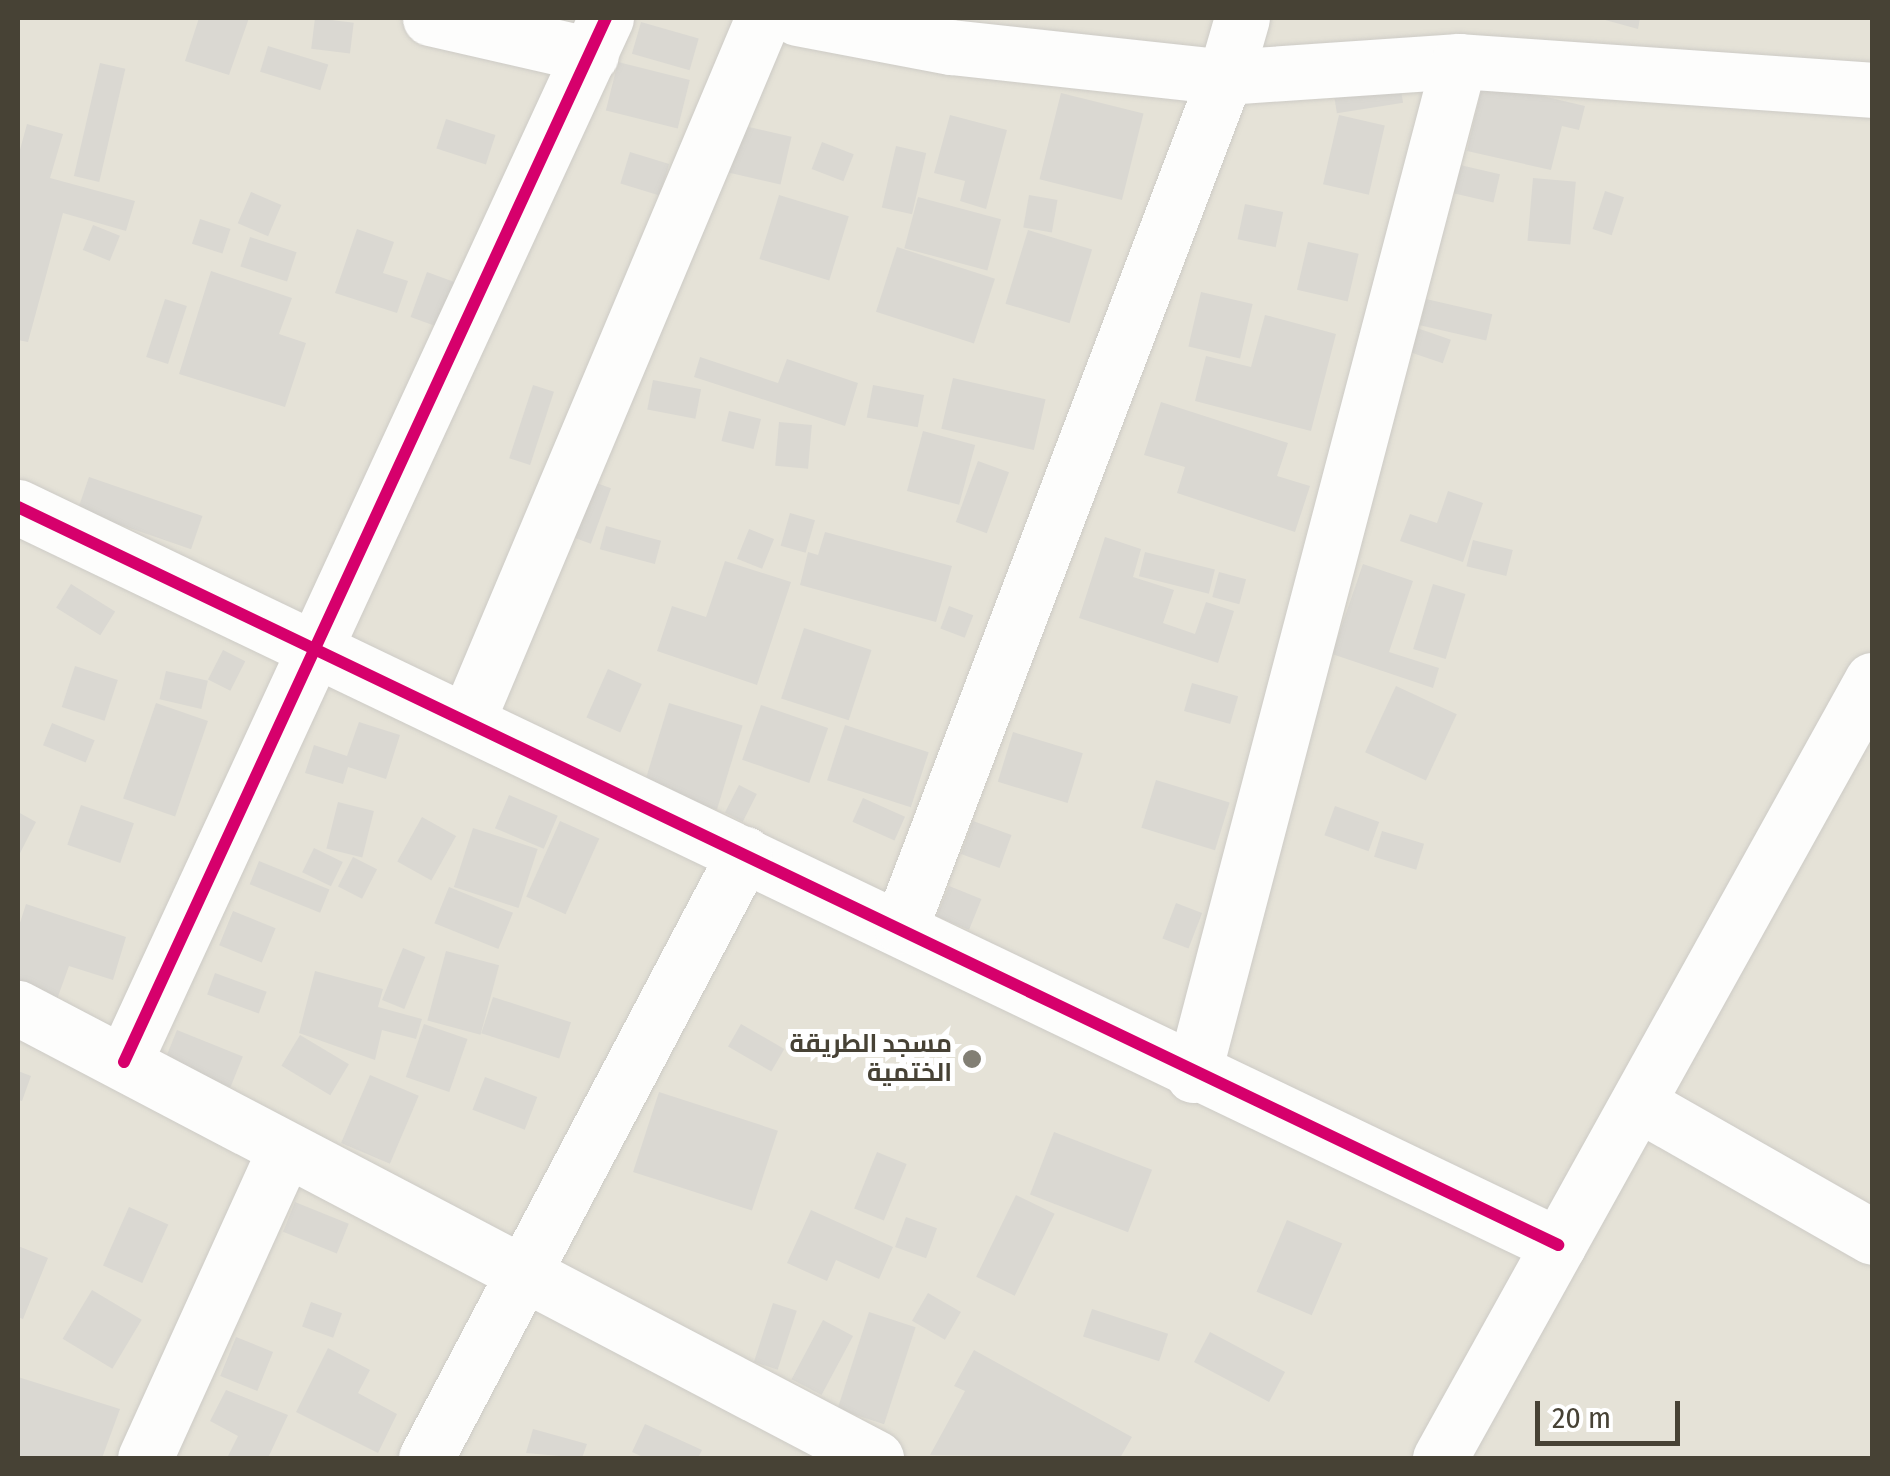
<!DOCTYPE html>
<meta charset="utf-8">
<style>
body{margin:0}
#map{position:relative;width:1890px;height:1476px;overflow:hidden;background:#f0efea;font-family:"Fira Sans Condensed",Cairo,sans-serif}
div>[style]{position:absolute}
[style*='--x']{left:calc(var(--x)*1px);top:calc(var(--y)*1px);width:calc(var(--w)*1px);rotate:calc(var(--a)*1deg)}
.residential>*{inset:0;background:#e5e2d7;transform-origin:0 0}
.building>*{inset:0;background:#dad8d2;transform-origin:0 0}
.roads{filter:drop-shadow(0 0 2px #cdcbc6) drop-shadow(0 0 2px #cdcbc6)}
.street>*{height:55px;margin:-27.5px;padding:0 27.5px;transform-origin:27.5px;border-radius:27.5px;background:#fdfdfc}
.cycleway>*{height:12px;margin:-6px;padding:0 6px;transform-origin:6px;border-radius:6px;background:#d6006c}
.dots>*{width:28px;height:28px;translate:-50% -50%;box-sizing:border-box;border:5px solid #fff;border-radius:50%}
span{translate:-50% -50%;white-space:nowrap;text-align:center;line-height:1.15;-webkit-text-stroke:10px #fff;paint-order:stroke}
.poi-label{font-size:25px;color:#474235;font-weight:700}
.right{translate:-100% -50%;text-align:right}
.frame{position:absolute;inset:0;border:20px solid #474235;pointer-events:none}
.scale{position:absolute;left:1535px;top:1401px;width:145px;height:45px;box-sizing:border-box;border:5px solid #474235;border-top:0;padding-left:12px;font-size:30px;line-height:35px;white-space:nowrap;color:#474235;-webkit-text-stroke:8px #fff;paint-order:stroke}
</style>
<div id="map">
<div class="residential">
<i style="left:18px;top:18px;width:1854px;height:1440px"></i>
</div>
<div class="building">
<i style="clip-path:polygon(199px 18px,249px 18px,229px 75px,185px 61px)"></i>
<i style="left:315px;top:18px;width:39px;height:31px;rotate:7deg"></i>
<i style="clip-path:polygon(1598px 18px,1640px 18px,1638px 29px)"></i>
<i style="left:641px;top:22px;width:60px;height:33px;rotate:16deg"></i>
<i style="left:268px;top:46px;width:63px;height:27px;rotate:17deg"></i>
<i style="left:618px;top:62px;width:74px;height:50px;rotate:14deg"></i>
<i style="left:100px;top:63px;width:26px;height:116px;rotate:13deg"></i>
<i style="left:1399px;top:77px;width:26px;height:67px;rotate:81deg"></i>
<i style="clip-path:polygon(1483px 82px,1585px 106px,1579px 130px,1562px 126px,1551px 170px,1467px 151px)"></i>
<i style="left:1061px;top:93px;width:85px;height:89px;rotate:14deg"></i>
<i style="clip-path:polygon(950px 115px,1007px 130px,986px 209px,960px 201px,965px 181px,934px 173px)"></i>
<i style="left:1339px;top:115px;width:47px;height:71px;rotate:13deg"></i>
<i style="left:446px;top:119px;width:52px;height:31px;rotate:18deg"></i>
<i style="clip-path:polygon(27px 124px,63px 134px,50px 178px,135px 201px,126px 231px,63px 213px,28px 342px,18px 340px,18px 157px)"></i>
<i style="left:736px;top:124px;width:57px;height:49px;rotate:13deg"></i>
<i style="left:822px;top:142px;width:34px;height:29px;rotate:21deg"></i>
<i style="left:896px;top:146px;width:31px;height:63px;rotate:13deg"></i>
<i style="left:630px;top:152px;width:41px;height:33px;rotate:17deg"></i>
<i style="left:1460px;top:165px;width:41px;height:29px;rotate:13deg"></i>
<i style="left:1533px;top:178px;width:43px;height:63px;rotate:5deg"></i>
<i style="left:1605px;top:191px;width:20px;height:40px;rotate:18deg"></i>
<i style="left:251px;top:192px;width:33px;height:34px;rotate:23deg"></i>
<i style="left:779px;top:195px;width:73px;height:67px;rotate:17deg"></i>
<i style="left:1029px;top:195px;width:29px;height:33px;rotate:10deg"></i>
<i style="left:918px;top:197px;width:86px;height:53px;rotate:15deg"></i>
<i style="left:1245px;top:204px;width:39px;height:36px;rotate:12deg"></i>
<i style="left:200px;top:219px;width:32px;height:26px;rotate:18deg"></i>
<i style="left:93px;top:225px;width:29px;height:27px;rotate:22deg"></i>
<i style="clip-path:polygon(357px 229px,394px 242px,383px 273px,408px 281px,397px 313px,335px 293px)"></i>
<i style="left:1028px;top:230px;width:67px;height:77px;rotate:17deg"></i>
<i style="left:250px;top:237px;width:49px;height:31px;rotate:18deg"></i>
<i style="left:1308px;top:242px;width:52px;height:49px;rotate:13deg"></i>
<i style="left:897px;top:247px;width:103px;height:68px;rotate:18deg"></i>
<i style="clip-path:polygon(211px 271px,292px 298px,279px 334px,306px 343px,285px 407px,179px 374px)"></i>
<i style="left:427px;top:272px;width:35px;height:48px;rotate:20deg"></i>
<i style="left:1201px;top:292px;width:53px;height:56px;rotate:13deg"></i>
<i style="left:165px;top:299px;width:23px;height:61px;rotate:18deg"></i>
<i style="left:1426px;top:299px;width:68px;height:27px;rotate:13deg"></i>
<i style="clip-path:polygon(1265px 315px,1336px 334px,1311px 431px,1195px 401px,1206px 356px,1251px 367px)"></i>
<i style="left:1414px;top:327px;width:39px;height:25px;rotate:19deg"></i>
<i style="clip-path:polygon(700px 357px,778px 383px,787px 359px,858px 383px,845px 426px,694px 377px)"></i>
<i style="left:953px;top:378px;width:95px;height:52px;rotate:13deg"></i>
<i style="left:653px;top:380px;width:49px;height:30px;rotate:11deg"></i>
<i style="left:533px;top:385px;width:22px;height:77px;rotate:18deg"></i>
<i style="left:873px;top:385px;width:52px;height:33px;rotate:11deg"></i>
<i style="clip-path:polygon(1161px 402px,1288px 443px,1277px 476px,1310px 486px,1295px 532px,1177px 493px,1185px 467px,1144px 455px)"></i>
<i style="left:729px;top:411px;width:33px;height:31px;rotate:14deg"></i>
<i style="left:779px;top:422px;width:33px;height:44px;rotate:5deg"></i>
<i style="left:923px;top:431px;width:54px;height:62px;rotate:15deg"></i>
<i style="left:978px;top:461px;width:33px;height:65px;rotate:20deg"></i>
<i style="left:89px;top:477px;width:120px;height:35px;rotate:19deg"></i>
<i style="left:580px;top:477px;width:33px;height:59px;rotate:20deg"></i>
<i style="clip-path:polygon(1448px 491px,1483px 503px,1463px 562px,1400px 541px,1410px 514px,1437px 523px)"></i>
<i style="left:790px;top:513px;width:26px;height:34px;rotate:16deg"></i>
<i style="left:606px;top:526px;width:57px;height:24px;rotate:15deg"></i>
<i style="left:749px;top:529px;width:27px;height:32px;rotate:22deg"></i>
<i style="clip-path:polygon(825px 532px,952px 566px,936px 622px,800px 585px,808px 552px,818px 555px)"></i>
<i style="clip-path:polygon(1105px 537px,1141px 549px,1133px 577px,1174px 590px,1163px 623px,1195px 634px,1206px 602px,1234px 611px,1218px 663px,1079px 618px)"></i>
<i style="left:1473px;top:540px;width:41px;height:27px;rotate:14deg"></i>
<i style="left:1145px;top:552px;width:72px;height:25px;rotate:14deg"></i>
<i style="clip-path:polygon(725px 561px,791px 582px,757px 685px,657px 651px,672px 606px,706px 617px)"></i>
<i style="clip-path:polygon(1363px 564px,1413px 581px,1389px 652px,1439px 668px,1433px 688px,1332px 654px)"></i>
<i style="left:1219px;top:572px;width:28px;height:26px;rotate:15deg"></i>
<i style="left:71px;top:584px;width:52px;height:28px;rotate:32deg"></i>
<i style="left:1433px;top:584px;width:34px;height:68px;rotate:17deg"></i>
<i style="left:949px;top:606px;width:26px;height:24px;rotate:21deg"></i>
<i style="left:804px;top:628px;width:71px;height:74px;rotate:18deg"></i>
<i style="left:223px;top:650px;width:25px;height:33px;rotate:27deg"></i>
<i style="left:75px;top:666px;width:45px;height:43px;rotate:18deg"></i>
<i style="left:608px;top:669px;width:37px;height:53px;rotate:24deg"></i>
<i style="left:166px;top:671px;width:43px;height:29px;rotate:13deg"></i>
<i style="left:1192px;top:683px;width:48px;height:29px;rotate:16deg"></i>
<i style="left:1396px;top:686px;width:67px;height:73px;rotate:25deg"></i>
<i style="left:156px;top:703px;width:55px;height:101px;rotate:19deg"></i>
<i style="left:669px;top:703px;width:77px;height:88px;rotate:17deg"></i>
<i style="left:761px;top:705px;width:71px;height:58px;rotate:19deg"></i>
<i style="clip-path:polygon(359px 722px,400px 735px,386px 779px,348px 767px,343px 784px,305px 773px,314px 745px,347px 756px)"></i>
<i style="left:52px;top:723px;width:46px;height:24px;rotate:22deg"></i>
<i style="left:845px;top:725px;width:88px;height:58px;rotate:18deg"></i>
<i style="left:1013px;top:732px;width:73px;height:52px;rotate:17deg"></i>
<i style="left:1156px;top:780px;width:77px;height:50px;rotate:17deg"></i>
<i style="left:739px;top:785px;width:20px;height:31px;rotate:27deg"></i>
<i style="left:509px;top:795px;width:53px;height:36px;rotate:23deg"></i>
<i style="left:863px;top:798px;width:46px;height:26px;rotate:24deg"></i>
<i style="left:338px;top:802px;width:37px;height:48px;rotate:14deg"></i>
<i style="left:81px;top:805px;width:56px;height:42px;rotate:19deg"></i>
<i style="left:1335px;top:806px;width:47px;height:31px;rotate:20deg"></i>
<i style="clip-path:polygon(18px 812px,36px 822px,18px 857px)"></i>
<i style="left:422px;top:817px;width:39px;height:51px;rotate:29deg"></i>
<i style="left:560px;top:821px;width:43px;height:83px;rotate:24deg"></i>
<i style="left:973px;top:821px;width:41px;height:35px;rotate:20deg"></i>
<i style="left:473px;top:828px;width:68px;height:62px;rotate:18deg"></i>
<i style="left:1382px;top:831px;width:44px;height:27px;rotate:17deg"></i>
<i style="left:314px;top:848px;width:32px;height:27px;rotate:26deg"></i>
<i style="left:353px;top:857px;width:27px;height:33px;rotate:27deg"></i>
<i style="left:259px;top:861px;width:76px;height:25px;rotate:22deg"></i>
<i style="left:949px;top:886px;width:35px;height:33px;rotate:22deg"></i>
<i style="left:449px;top:887px;width:69px;height:39px;rotate:22deg"></i>
<i style="left:1176px;top:903px;width:28px;height:38px;rotate:21deg"></i>
<i style="clip-path:polygon(26px 904px,126px 937px,113px 980px,69px 966px,56px 1002px,18px 989px,18px 929px)"></i>
<i style="left:233px;top:911px;width:46px;height:37px;rotate:22deg"></i>
<i style="left:403px;top:948px;width:24px;height:56px;rotate:22deg"></i>
<i style="left:446px;top:951px;width:55px;height:72px;rotate:15deg"></i>
<i style="clip-path:polygon(315px 971px,383px 989px,378px 1007px,422px 1019px,416px 1039px,382px 1030px,375px 1060px,299px 1033px)"></i>
<i style="left:215px;top:973px;width:55px;height:23px;rotate:20deg"></i>
<i style="left:493px;top:997px;width:82px;height:38px;rotate:18deg"></i>
<i style="left:424px;top:1024px;width:46px;height:56px;rotate:19deg"></i>
<i style="left:741px;top:1024px;width:50px;height:26px;rotate:30deg"></i>
<i style="left:177px;top:1030px;width:71px;height:33px;rotate:22deg"></i>
<i style="left:300px;top:1035px;width:57px;height:36px;rotate:31deg"></i>
<i style="clip-path:polygon(18px 1071px,31px 1076px,22px 1101px,18px 1100px)"></i>
<i style="left:370px;top:1075px;width:53px;height:74px;rotate:23deg"></i>
<i style="left:485px;top:1077px;width:56px;height:35px;rotate:21deg"></i>
<i style="left:659px;top:1092px;width:125px;height:84px;rotate:18deg"></i>
<i style="left:1054px;top:1132px;width:105px;height:67px;rotate:21deg"></i>
<i style="left:877px;top:1152px;width:32px;height:61px;rotate:22deg"></i>
<i style="left:1016px;top:1195px;width:43px;height:91px;rotate:26deg"></i>
<i style="left:295px;top:1202px;width:58px;height:32px;rotate:22deg"></i>
<i style="left:129px;top:1207px;width:43px;height:64px;rotate:24deg"></i>
<i style="clip-path:polygon(811px 1210px,893px 1247px,879px 1279px,836px 1260px,827px 1281px,787px 1263px)"></i>
<i style="left:906px;top:1217px;width:33px;height:32px;rotate:20deg"></i>
<i style="left:1287px;top:1220px;width:60px;height:78px;rotate:23deg"></i>
<i style="clip-path:polygon(18px 1246px,48px 1258px,23px 1319px,18px 1317px)"></i>
<i style="left:92px;top:1290px;width:58px;height:57px;rotate:31deg"></i>
<i style="left:928px;top:1293px;width:38px;height:32px;rotate:30deg"></i>
<i style="left:311px;top:1302px;width:33px;height:26px;rotate:20deg"></i>
<i style="left:773px;top:1303px;width:25px;height:62px;rotate:18deg"></i>
<i style="left:1092px;top:1309px;width:80px;height:29px;rotate:18deg"></i>
<i style="left:869px;top:1312px;width:49px;height:102px;rotate:18deg"></i>
<i style="left:823px;top:1320px;width:34px;height:67px;rotate:28deg"></i>
<i style="left:1210px;top:1332px;width:85px;height:34px;rotate:28deg"></i>
<i style="left:236px;top:1337px;width:40px;height:42px;rotate:22deg"></i>
<i style="clip-path:polygon(328px 1348px,370px 1370px,358px 1393px,397px 1414px,378px 1453px,296px 1412px)"></i>
<i style="clip-path:polygon(974px 1350px,1132px 1437px,1120px 1458px,930px 1455px,965px 1391px,954px 1386px)"></i>
<i style="clip-path:polygon(18px 1377px,120px 1409px,102px 1458px,18px 1458px)"></i>
<i style="clip-path:polygon(226px 1390px,288px 1415px,268px 1458px,227px 1458px,238px 1436px,210px 1421px)"></i>
<i style="clip-path:polygon(645px 1424px,702px 1450px,698px 1458px,645px 1458px,632px 1452px)"></i>
<i style="clip-path:polygon(533px 1429px,587px 1444px,582px 1458px,526px 1453px)"></i>
</div>
<div class="roads">
<div class="street">
<i style="--x:430;--y:18;--w:165;--a:12.9"></i>
<i style="--x:797;--y:18;--w:157;--a:10.7"></i>
<i style="--x:951;--y:47;--w:276;--a:6.2"></i>
<i style="--x:1225;--y:77;--w:235;--a:-3.9"></i>
<i style="--x:1459;--y:61;--w:414;--a:4"></i>
<i style="--x:18;--y:507;--w:1708;--a:25.6"></i>
<i style="--x:467;--y:721;--w:763;--a:-67.17"></i>
<i style="--x:901;--y:926;--w:909;--a:-69.11"></i>
<i style="--x:1225;--y:77;--w:61;--a:-73.9"></i>
<i style="--x:18;--y:1008;--w:969;--a:27.68"></i>
<i style="--x:124;--y:1062;--w:1150;--a:-65.22"></i>
<i style="--x:1193;--y:1075;--w:1048;--a:-75.3"></i>
<i style="--x:1641;--y:1105;--w:266;--a:29.7"></i>
<i style="--x:145;--y:1458;--w:339;--a:-65.6"></i>
<i style="--x:426;--y:1458;--w:683;--a:-62.23"></i>
<i style="--x:1440;--y:1458;--w:890;--a:-60.96"></i>
</div>
</div>
<div class="cycleway">
<i style="--x:18;--y:507;--w:1708;--a:25.6"></i>
<i style="--x:124;--y:1062;--w:1150;--a:-65.22"></i>
</div>
<div class="dots">
<i style="left:972px;top:1059px;background:#827f74"></i>
</div>
<div class="poi-label">
<span class="right" style="left:952px;top:1059px">مسجد الطريقة<br>الختمية</span>
</div>
<div class="frame"></div>
<div class="scale">20 m</div>
</div>
